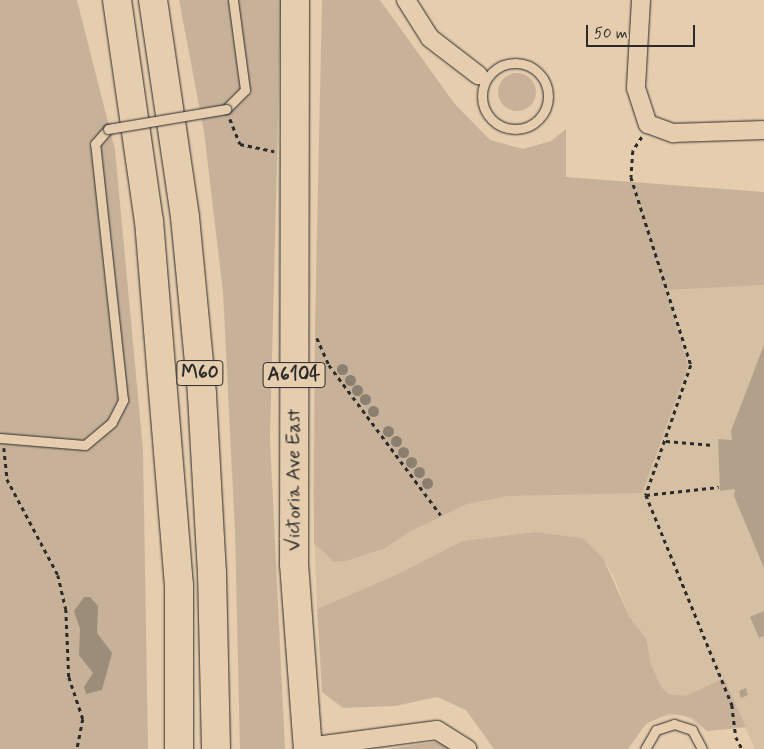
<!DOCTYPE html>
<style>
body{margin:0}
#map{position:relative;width:764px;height:749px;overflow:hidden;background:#e5cdae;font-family:Mynerve,sans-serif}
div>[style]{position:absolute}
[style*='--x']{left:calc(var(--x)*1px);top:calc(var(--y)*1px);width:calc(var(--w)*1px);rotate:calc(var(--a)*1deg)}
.built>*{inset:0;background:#d5c0a3}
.green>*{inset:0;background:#c7b299}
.round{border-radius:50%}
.water>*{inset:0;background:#9b8d7a}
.building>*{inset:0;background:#b1a08a}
.path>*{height:2.5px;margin-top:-1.25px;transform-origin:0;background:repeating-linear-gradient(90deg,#2b2b2b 0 4px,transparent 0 8px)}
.roads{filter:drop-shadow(0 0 1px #2b2b2b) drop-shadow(0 0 1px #2b2b2b)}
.lane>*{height:9px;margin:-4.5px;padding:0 4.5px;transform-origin:4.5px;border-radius:4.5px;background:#e5cdae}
.lane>.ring{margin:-4.5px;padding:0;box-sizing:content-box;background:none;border:9px solid #e5cdae;border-radius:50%}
.street>*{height:18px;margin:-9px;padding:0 9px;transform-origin:9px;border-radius:9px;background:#e5cdae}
.primary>*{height:28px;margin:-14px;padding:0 14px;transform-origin:14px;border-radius:14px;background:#e5cdae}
.highway>*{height:28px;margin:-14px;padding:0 14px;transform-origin:14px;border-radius:14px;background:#e5cdae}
.bridges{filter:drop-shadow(0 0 1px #2b2b2b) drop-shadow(0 0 1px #2b2b2b)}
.lane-bridge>*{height:9px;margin:-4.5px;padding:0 4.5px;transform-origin:4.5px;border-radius:4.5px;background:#e5cdae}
.trees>*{width:11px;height:11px;margin:-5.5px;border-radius:50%;background:#8b7f6f}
span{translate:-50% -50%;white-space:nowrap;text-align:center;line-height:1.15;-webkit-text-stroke:4.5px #e5cdae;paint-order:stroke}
.shield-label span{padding:1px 4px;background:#e5cdae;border:1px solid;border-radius:4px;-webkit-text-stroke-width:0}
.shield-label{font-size:19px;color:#2b2b2b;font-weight:700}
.street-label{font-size:20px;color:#2b2b2b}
.scale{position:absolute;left:586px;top:25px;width:109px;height:22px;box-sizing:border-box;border:2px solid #2b2b2b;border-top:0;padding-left:6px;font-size:15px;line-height:18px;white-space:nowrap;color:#2b2b2b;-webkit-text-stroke:4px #e5cdae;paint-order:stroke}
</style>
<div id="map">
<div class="built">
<i style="clip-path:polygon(764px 285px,764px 749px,755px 749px,745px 727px,707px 731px,683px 714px,654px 718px,630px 618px,614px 577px,603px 558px,583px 538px,535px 532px,462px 541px,396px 575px,317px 609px,313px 494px,315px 327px,376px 383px,656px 290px)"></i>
</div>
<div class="green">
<i style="clip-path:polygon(0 0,77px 0,115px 150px,143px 450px,148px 749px,0 749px)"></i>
<i style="clip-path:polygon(179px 0,281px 0,270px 439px,285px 749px,240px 749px,235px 532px,223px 292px,204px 132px)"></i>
<i style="clip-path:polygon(322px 0,380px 0,454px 103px,490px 140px,523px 149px,551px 141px,566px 129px,566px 177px,764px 192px,764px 285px,666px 290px,688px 366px,642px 493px,508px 496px,467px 504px,411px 531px,383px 549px,346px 561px,334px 562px,314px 543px,315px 327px)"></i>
<i class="round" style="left:498px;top:73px;width:38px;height:38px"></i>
<i style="clip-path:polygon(535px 532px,583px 538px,603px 558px,630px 618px,646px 638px,651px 665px,662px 688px,669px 694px,686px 696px,724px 678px,746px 727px,707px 731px,693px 718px,670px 713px,646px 724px,628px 749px,494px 749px,466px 710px,437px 697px,395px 706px,343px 708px,322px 692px,317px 609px,396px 575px,462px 541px)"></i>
<i style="clip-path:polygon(440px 741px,456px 749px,389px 749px)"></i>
</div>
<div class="water">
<i style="clip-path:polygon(84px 597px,90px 597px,98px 606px,97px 633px,112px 653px,102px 690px,86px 694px,84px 687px,93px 673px,79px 655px,80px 629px,74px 611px)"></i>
</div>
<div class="building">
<i style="clip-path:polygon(764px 345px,764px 568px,734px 496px,735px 489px,720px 491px,718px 439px,732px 440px,731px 431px)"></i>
<i style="clip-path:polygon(764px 611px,764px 636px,759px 638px,750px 617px)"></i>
<i style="clip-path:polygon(746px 688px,748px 695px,741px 698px,739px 691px)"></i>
</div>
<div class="path">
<i style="--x:230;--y:119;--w:27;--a:68"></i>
<i style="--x:240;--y:144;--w:35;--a:12"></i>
<i style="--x:642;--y:137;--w:17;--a:123"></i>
<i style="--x:633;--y:151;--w:26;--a:94"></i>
<i style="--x:631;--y:177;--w:197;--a:72.3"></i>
<i style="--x:691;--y:365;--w:138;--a:109.1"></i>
<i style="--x:646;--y:495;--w:227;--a:67.7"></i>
<i style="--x:732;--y:705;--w:32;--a:83"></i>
<i style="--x:736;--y:737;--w:13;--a:63"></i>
<i style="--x:317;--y:338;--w:30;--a:66"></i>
<i style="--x:329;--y:365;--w:187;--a:53.3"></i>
<i style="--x:666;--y:441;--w:47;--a:4.9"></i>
<i style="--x:4;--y:448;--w:31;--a:84"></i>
<i style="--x:7;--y:479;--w:109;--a:62"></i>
<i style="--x:58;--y:575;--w:35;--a:77"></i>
<i style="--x:66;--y:609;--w:68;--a:87.5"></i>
<i style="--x:69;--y:677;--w:44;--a:71.6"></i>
<i style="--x:83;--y:719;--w:31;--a:101"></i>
<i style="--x:646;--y:495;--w:73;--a:-6.3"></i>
</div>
<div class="roads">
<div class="lane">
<i class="ring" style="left:482px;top:63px;width:57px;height:57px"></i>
<i style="--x:226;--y:109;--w:27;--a:-45"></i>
<i style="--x:245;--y:90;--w:91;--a:-97.6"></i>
<i style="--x:0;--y:438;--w:85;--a:4.7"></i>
<i style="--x:85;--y:445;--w:35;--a:-40"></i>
<i style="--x:112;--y:422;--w:25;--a:-63"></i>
<i style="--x:123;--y:400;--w:258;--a:-96.2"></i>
<i style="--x:95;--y:144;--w:20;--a:-49"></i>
<i style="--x:645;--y:749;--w:22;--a:-60"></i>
<i style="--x:656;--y:730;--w:19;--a:-18"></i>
<i style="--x:674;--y:724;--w:19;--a:18"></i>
<i style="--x:692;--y:730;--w:21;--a:62"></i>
</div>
<div class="street">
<i style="--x:406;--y:0;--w:45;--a:57.7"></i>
<i style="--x:430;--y:38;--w:61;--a:37.6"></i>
<i style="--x:641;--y:0;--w:88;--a:93.3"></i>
<i style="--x:636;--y:88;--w:38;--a:72"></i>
<i style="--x:648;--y:124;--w:27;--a:20"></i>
<i style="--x:673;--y:133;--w:91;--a:-1.9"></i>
<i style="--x:308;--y:747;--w:130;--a:-7.5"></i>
<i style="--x:437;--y:730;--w:36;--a:32"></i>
</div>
<div class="primary">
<i style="--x:295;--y:0;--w:564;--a:90.1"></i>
<i style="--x:294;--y:564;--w:186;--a:85.7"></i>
</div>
<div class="highway">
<i style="--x:117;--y:0;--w:223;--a:81.8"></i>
<i style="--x:149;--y:221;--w:365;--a:85.3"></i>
<i style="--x:179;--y:585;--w:164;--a:90"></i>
<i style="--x:153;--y:0;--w:219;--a:81.6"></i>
<i style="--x:185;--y:217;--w:179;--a:84.5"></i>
<i style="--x:202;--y:395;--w:178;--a:86.8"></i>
<i style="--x:212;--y:573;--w:176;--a:88.7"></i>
</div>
</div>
<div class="bridges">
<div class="lane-bridge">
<i style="--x:108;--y:129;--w:120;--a:-9.6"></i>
</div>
</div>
<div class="trees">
<i style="left:342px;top:369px"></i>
<i style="left:350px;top:380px"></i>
<i style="left:357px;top:390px"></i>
<i style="left:365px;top:399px"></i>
<i style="left:373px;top:411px"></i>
<i style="left:388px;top:431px"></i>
<i style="left:396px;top:441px"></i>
<i style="left:403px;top:452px"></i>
<i style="left:411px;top:462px"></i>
<i style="left:419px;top:472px"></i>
<i style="left:427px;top:483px"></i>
</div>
<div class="shield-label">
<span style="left:200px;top:373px">M60</span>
<span style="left:294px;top:375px">A6104</span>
</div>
<div class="street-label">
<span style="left:294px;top:480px;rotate:-90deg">Victoria Ave East</span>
</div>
<div class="scale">50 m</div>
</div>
